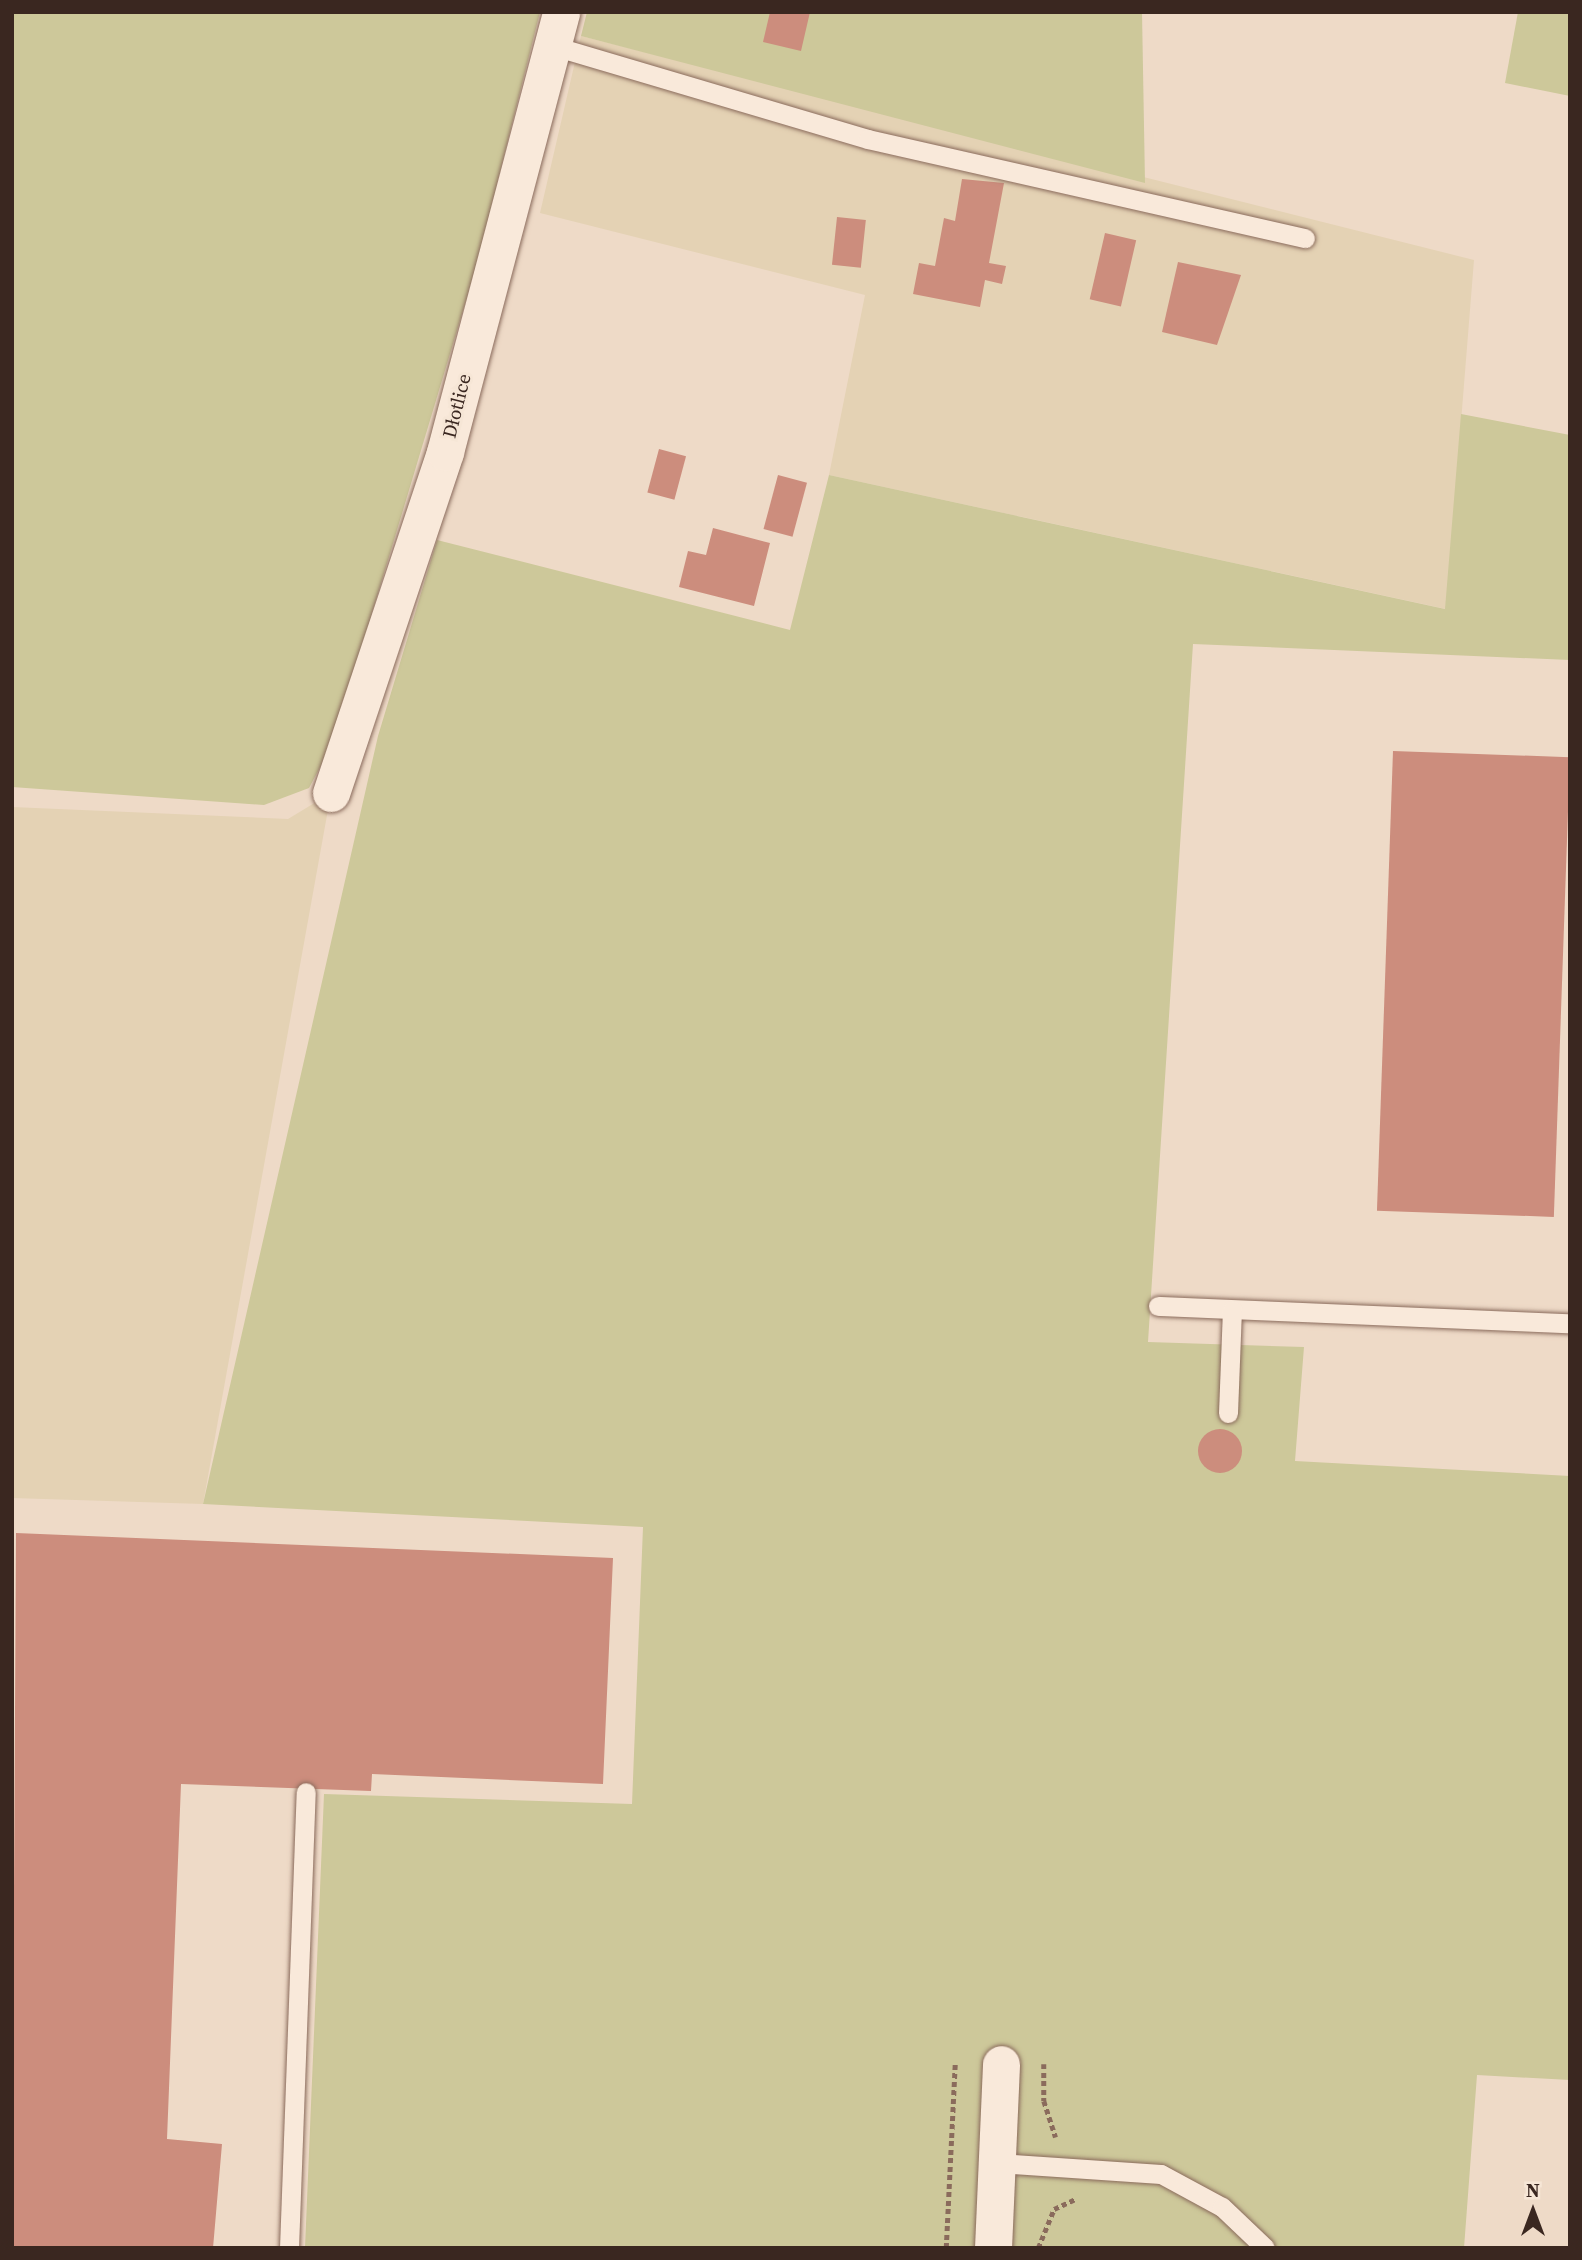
<!DOCTYPE html>
<meta charset="utf-8">
<style>
body{margin:0}
#map{position:relative;width:1582px;height:2260px;overflow:hidden;background:#eedac7;font-family:"Source Serif 4",serif}
div>[style]{position:absolute}
[style*='--x']{left:calc(var(--x)*1px);top:calc(var(--y)*1px);width:calc(var(--w)*1px);rotate:calc(var(--a)*1deg)}
.farmland>*{inset:0;background:#e4d2b4}
.green>*{inset:0;background:#cdc89a}
.building>*{inset:0;background:#cc8d7d;transform-origin:0 0}
.round{border-radius:50%}
.path>*{height:4.5px;margin-top:-2.25px;transform-origin:0;background:repeating-linear-gradient(90deg,#8a6b5c 0 5px,transparent 0 8.5px)}
.roads{filter:drop-shadow(0 0 2px #8a6b5c) drop-shadow(0 0 2px #8a6b5c)}
.lane>*{height:19px;margin:-9.5px;padding:0 9.5px;transform-origin:9.5px;border-radius:9.5px;background:#f9e9da}
.street>*{height:37px;margin:-18.5px;padding:0 18.5px;transform-origin:18.5px;border-radius:18.5px;background:#f9e9da}
span{translate:-50% -50%;white-space:nowrap;text-align:center;line-height:1.15;-webkit-text-stroke:6px #f6e6d6;paint-order:stroke}
.street-label{font-size:19px;color:#3a2720}
.frame{position:absolute;inset:0;border:14px solid #3a2720;pointer-events:none}
.north{position:absolute;left:1498px;top:2176px;width:70px;height:70px;-webkit-text-stroke:5px #f6e6d6;paint-order:stroke;rotate:0deg;font-size:19px;font-weight:700;line-height:28px;text-align:center;color:#3a2720}
.north::after{content:'';display:block;margin:auto;width:24px;height:32px;background:#3a2720;clip-path:polygon(50% 0,100% 100%,50% 72%,0 100%)}
</style>
<div id="map">
<div class="farmland">
<i style="clip-path:polygon(581px 36px,1474px 260px,1446px 609px,829px 475px,865px 295px,540px 213px)"></i>
<i style="clip-path:polygon(331px 793px,203px 1504px,12px 1498px,12px 807px,288px 819px)"></i>
</div>
<div class="green">
<i style="clip-path:polygon(12px 12px,540px 12px,477px 264px,333px 743px,309px 788px,264px 805px,12px 787px)"></i>
<i style="clip-path:polygon(587px 12px,1142px 12px,1145px 183px,581px 36px)"></i>
<i style="clip-path:polygon(1518px 12px,1570px 12px,1570px 96px,1505px 83px)"></i>
<i style="clip-path:polygon(1461px 414px,1570px 435px,1570px 660px,1193px 644px,1148px 1342px,1304px 1347px,1295px 1461px,1570px 1476px,1570px 2080px,1477px 2075px,1464px 2248px,305px 2248px,324px 1794px,632px 1804px,643px 1527px,203px 1504px,378px 736px,437px 540px,790px 630px,829px 475px,1445px 609px)"></i>
</div>
<div class="building">
<i style="clip-path:polygon(770px 12px,810px 12px,801px 51px,763px 42px)"></i>
<i style="clip-path:polygon(962px 179px,1004px 183px,989px 263px,1006px 266px,1002px 284px,985px 280px,980px 307px,913px 294px,919px 263px,935px 266px,944px 218px,955px 221px)"></i>
<i style="left:837px;top:217px;width:29px;height:48px;rotate:6deg"></i>
<i style="left:1105px;top:233px;width:32px;height:68px;rotate:13deg"></i>
<i style="clip-path:polygon(1178px 262px,1241px 275px,1217px 345px,1162px 332px)"></i>
<i style="left:659px;top:449px;width:28px;height:45px;rotate:15deg"></i>
<i style="left:778px;top:475px;width:30px;height:56px;rotate:15deg"></i>
<i style="clip-path:polygon(713px 528px,770px 543px,754px 606px,679px 587px,688px 551px,706px 555px)"></i>
<i style="left:1393px;top:751px;width:177px;height:460px;rotate:2deg"></i>
<i class="round" style="left:1198px;top:1429px;width:44px;height:44px"></i>
<i style="clip-path:polygon(16px 1533px,613px 1558px,603px 1784px,372px 1774px,371px 1791px,181px 1784px,167px 2139px,222px 2144px,213px 2248px,12px 2248px)"></i>
</div>
<div class="path">
<i style="--x:1044;--y:2064;--w:37;--a:90"></i>
<i style="--x:1044;--y:2101;--w:38;--a:72"></i>
<i style="--x:946;--y:2248;--w:185;--a:-87.2"></i>
<i style="--x:1038;--y:2248;--w:42;--a:-67.7"></i>
<i style="--x:1054;--y:2209;--w:23;--a:-25"></i>
</div>
<div class="roads">
<div class="lane">
<i style="--x:554;--y:46;--w:327;--a:16.5"></i>
<i style="--x:868;--y:139;--w:448;--a:12.8"></i>
<i style="--x:1158;--y:1306;--w:412;--a:2.4"></i>
<i style="--x:1228;--y:1413;--w:103;--a:-87.8"></i>
<i style="--x:998;--y:2163;--w:163;--a:3.9"></i>
<i style="--x:1161;--y:2174;--w:69;--a:28.4"></i>
<i style="--x:1222;--y:2207;--w:59;--a:43.6"></i>
<i style="--x:289;--y:2248;--w:456;--a:-87.9"></i>
</div>
<div class="street">
<i style="--x:331;--y:793;--w:360;--a:-71.5"></i>
<i style="--x:445;--y:452;--w:455;--a:-75.2"></i>
<i style="--x:993;--y:2248;--w:184;--a:-87.5"></i>
</div>
</div>
<div class="street-label">
<span style="left:457px;top:406px;rotate:-76deg">Dłotlice</span>
</div>
<div class="frame"></div>
<div class="north">N</div>
</div>
